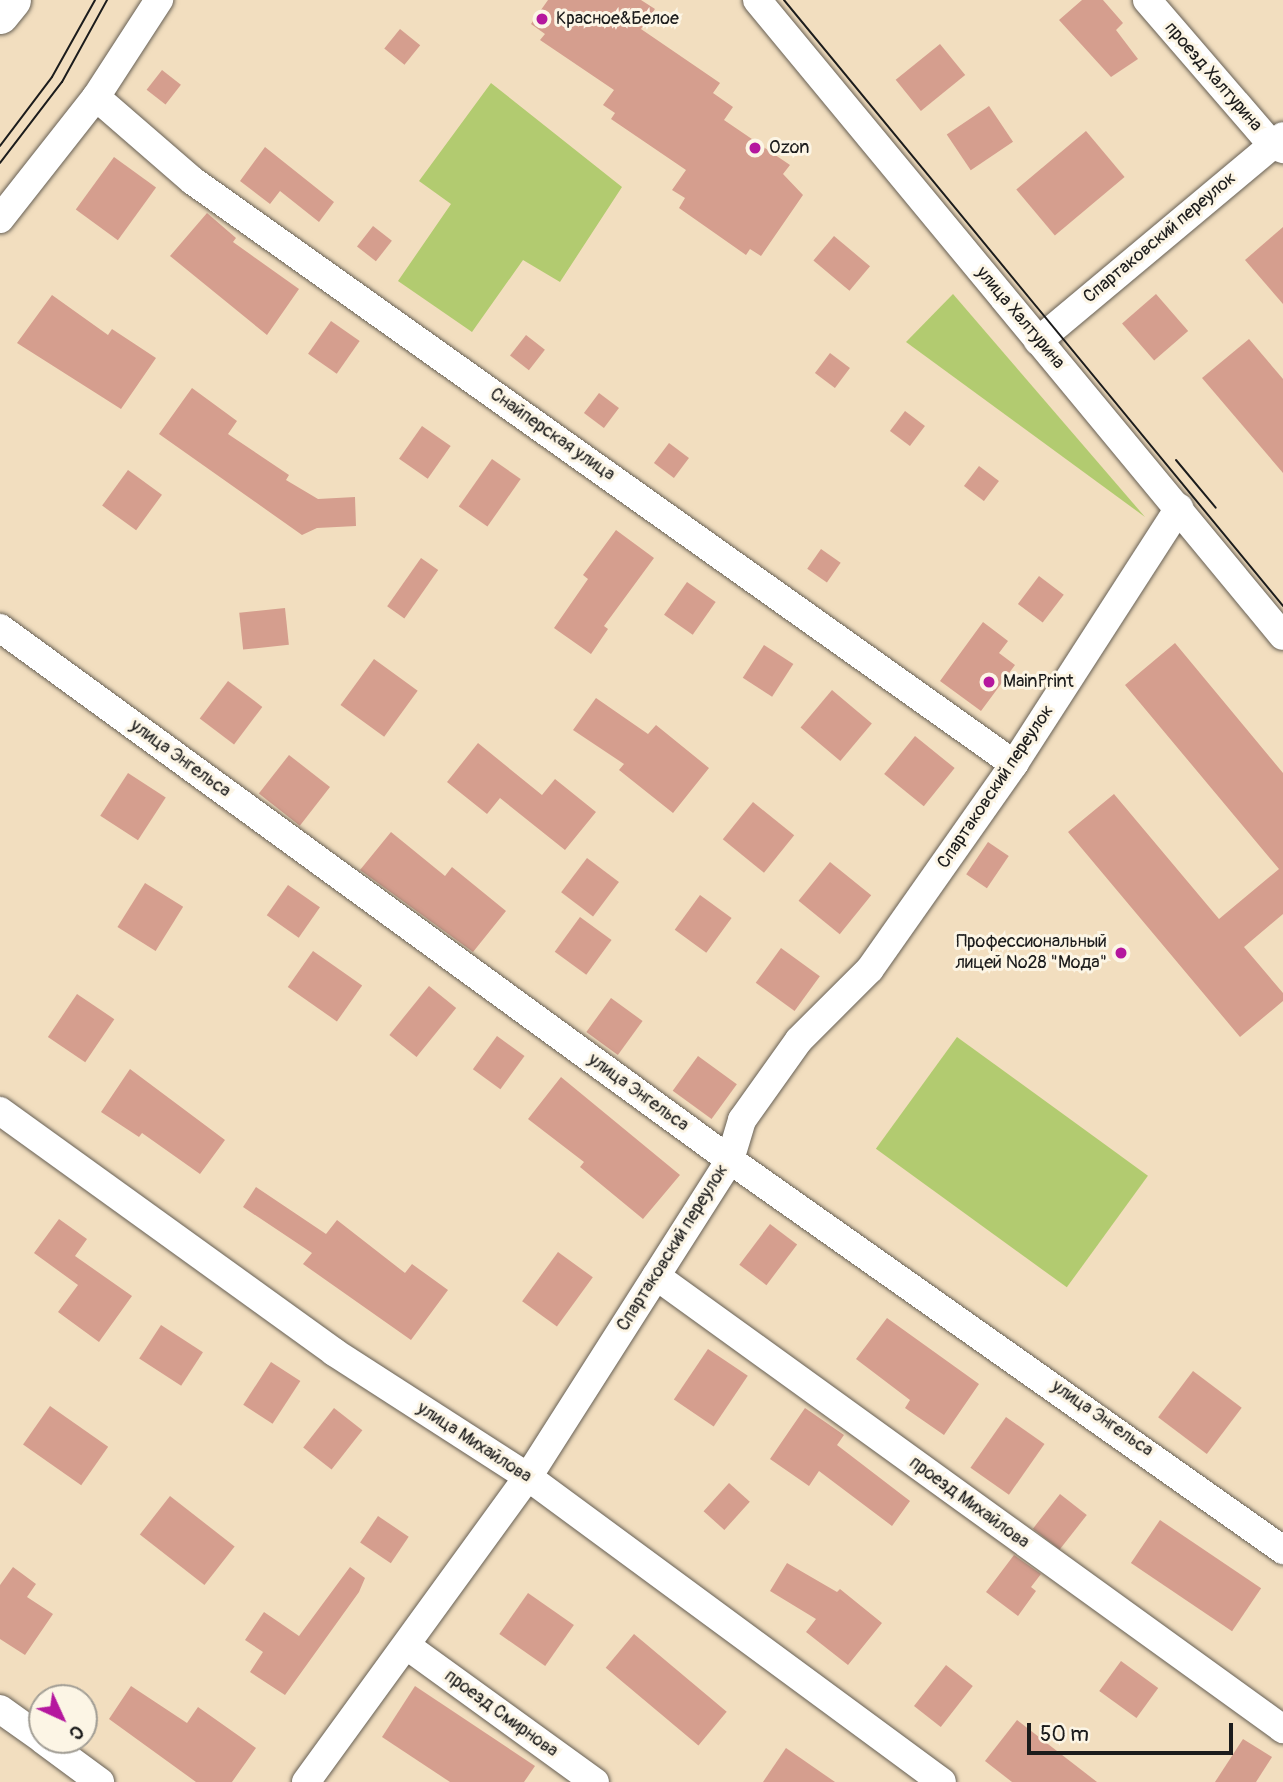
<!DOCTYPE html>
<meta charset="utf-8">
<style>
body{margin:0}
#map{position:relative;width:1283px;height:1782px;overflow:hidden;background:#f2debf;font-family:Pangolin,sans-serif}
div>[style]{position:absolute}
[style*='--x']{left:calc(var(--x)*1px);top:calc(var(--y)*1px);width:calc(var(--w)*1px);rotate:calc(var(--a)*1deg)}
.green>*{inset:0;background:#b2cb70;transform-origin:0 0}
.building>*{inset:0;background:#d59e8e;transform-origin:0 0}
.roads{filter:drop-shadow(0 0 2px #676055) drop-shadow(0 0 2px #676055)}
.minor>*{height:28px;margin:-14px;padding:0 14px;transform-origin:14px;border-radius:14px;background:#fff}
.primary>*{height:38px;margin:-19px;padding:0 19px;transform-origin:19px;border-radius:19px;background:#fff}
.tram>*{height:2px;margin:-1px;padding:0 1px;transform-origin:1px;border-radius:1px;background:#1c1c1c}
.dots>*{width:19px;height:19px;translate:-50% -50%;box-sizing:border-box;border:4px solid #fcf5e5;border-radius:50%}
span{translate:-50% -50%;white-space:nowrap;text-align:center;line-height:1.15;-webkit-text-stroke:6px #fcf5e5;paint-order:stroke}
.poi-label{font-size:18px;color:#1c1c1c}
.left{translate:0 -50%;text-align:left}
.right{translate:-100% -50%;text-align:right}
.street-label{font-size:18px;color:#1c1c1c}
.north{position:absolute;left:28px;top:1684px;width:70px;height:70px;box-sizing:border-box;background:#fcf5e5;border:2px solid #a29e95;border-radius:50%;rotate:135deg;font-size:19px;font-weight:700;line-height:28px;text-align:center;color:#1c1c1c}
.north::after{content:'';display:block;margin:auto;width:24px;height:32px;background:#b5179e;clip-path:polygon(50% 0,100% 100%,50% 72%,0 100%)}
.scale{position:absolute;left:1027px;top:1723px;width:206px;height:32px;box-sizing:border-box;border:4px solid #1c1c1c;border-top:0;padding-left:9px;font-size:21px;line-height:24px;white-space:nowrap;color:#1c1c1c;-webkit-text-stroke:5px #fcf5e5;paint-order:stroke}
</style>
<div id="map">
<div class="green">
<i style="clip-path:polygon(491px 83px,622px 187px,560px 282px,523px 260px,472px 332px,398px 281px,451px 204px,419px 181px)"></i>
<i style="clip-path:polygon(953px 294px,1145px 517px,906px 342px)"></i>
<i style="left:957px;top:1037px;width:236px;height:138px;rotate:36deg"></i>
</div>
<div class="building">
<i style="clip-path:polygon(548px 0,641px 0,655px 9px,641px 29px,720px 83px,713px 93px,733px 107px,724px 120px,790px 165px,783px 174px,803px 195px,761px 256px,750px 249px,746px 255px,679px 208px,685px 198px,672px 190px,686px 170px,611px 119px,615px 113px,603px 105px,614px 90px,540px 40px,545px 34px,531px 24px)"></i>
<i style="clip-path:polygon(1082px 0,1103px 0,1123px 23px,1116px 30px,1138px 59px,1111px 77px,1059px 20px)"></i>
<i style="left:400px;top:29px;width:26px;height:25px;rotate:39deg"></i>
<i style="left:940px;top:44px;width:40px;height:57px;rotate:51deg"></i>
<i style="left:162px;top:70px;width:24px;height:25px;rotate:38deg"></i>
<i style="left:989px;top:106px;width:43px;height:51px;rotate:56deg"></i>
<i style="left:1086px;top:131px;width:60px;height:91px;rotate:50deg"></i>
<i style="clip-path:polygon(265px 147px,334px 202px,319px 222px,280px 191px,270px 204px,240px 181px)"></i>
<i style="left:114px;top:157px;width:52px;height:65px;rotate:36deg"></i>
<i style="clip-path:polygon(207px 213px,236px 238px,233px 242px,299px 289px,267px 335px,170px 256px)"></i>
<i style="left:373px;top:226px;width:24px;height:26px;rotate:38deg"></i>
<i style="clip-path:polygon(1283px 227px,1283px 304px,1245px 260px)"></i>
<i style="left:834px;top:236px;width:47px;height:32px;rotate:40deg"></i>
<i style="left:1156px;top:294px;width:49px;height:45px;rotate:49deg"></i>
<i style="clip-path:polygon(52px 295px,108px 335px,112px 329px,156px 358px,121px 409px,17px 343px)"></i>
<i style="left:331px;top:321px;width:35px;height:40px;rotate:35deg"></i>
<i style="left:526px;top:335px;width:24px;height:26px;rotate:38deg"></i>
<i style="clip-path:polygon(1249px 339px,1283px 379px,1283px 473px,1202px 378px)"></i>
<i style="left:830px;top:353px;width:25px;height:25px;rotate:37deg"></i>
<i style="clip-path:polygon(192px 388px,237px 421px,228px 434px,289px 475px,286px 480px,318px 499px,355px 497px,356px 526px,317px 528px,302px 535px,159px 434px)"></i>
<i style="left:599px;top:393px;width:25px;height:25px;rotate:37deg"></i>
<i style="left:905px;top:411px;width:25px;height:25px;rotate:37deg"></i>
<i style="left:422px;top:426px;width:35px;height:40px;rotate:35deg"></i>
<i style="left:669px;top:443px;width:25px;height:25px;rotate:37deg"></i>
<i style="left:492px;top:459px;width:35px;height:58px;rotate:35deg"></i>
<i style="left:979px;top:466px;width:25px;height:25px;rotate:37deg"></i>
<i style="left:128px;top:470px;width:42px;height:44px;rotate:36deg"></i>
<i style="clip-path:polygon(616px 530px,654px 558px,604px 626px,608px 629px,591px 654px,554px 628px,588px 579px,583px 575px)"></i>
<i style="left:821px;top:549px;width:24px;height:24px;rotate:35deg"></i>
<i style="left:421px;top:558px;width:21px;height:59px;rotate:35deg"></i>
<i style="left:1039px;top:576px;width:31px;height:35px;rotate:37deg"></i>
<i style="left:687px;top:582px;width:35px;height:40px;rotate:35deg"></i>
<i style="left:285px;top:608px;width:37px;height:46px;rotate:84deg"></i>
<i style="clip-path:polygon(983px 622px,1008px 641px,999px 653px,1015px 665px,981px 711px,940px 681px)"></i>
<i style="clip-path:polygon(1175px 643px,1283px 773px,1283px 914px,1244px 947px,1283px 993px,1283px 1001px,1240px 1037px,1068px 832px,1114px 794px,1219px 919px,1279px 869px,1125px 685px)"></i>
<i style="left:764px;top:645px;width:35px;height:39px;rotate:33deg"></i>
<i style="left:374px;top:659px;width:54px;height:57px;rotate:36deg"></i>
<i style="left:228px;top:681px;width:43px;height:47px;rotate:37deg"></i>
<i style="left:832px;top:690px;width:52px;height:49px;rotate:40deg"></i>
<i style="clip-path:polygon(596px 698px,648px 734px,656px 725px,709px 768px,673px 813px,619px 770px,624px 764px,573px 730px)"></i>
<i style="left:915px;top:736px;width:51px;height:49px;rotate:39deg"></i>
<i style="clip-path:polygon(478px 743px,542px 795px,555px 779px,596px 812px,565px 850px,500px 798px,487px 814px,447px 782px)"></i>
<i style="left:289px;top:755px;width:52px;height:49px;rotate:38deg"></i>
<i style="left:128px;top:773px;width:45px;height:51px;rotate:33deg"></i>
<i style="left:753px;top:802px;width:53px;height:48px;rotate:39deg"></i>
<i style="clip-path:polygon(391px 832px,445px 876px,452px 867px,506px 911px,473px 952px,360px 870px)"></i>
<i style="left:988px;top:842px;width:25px;height:39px;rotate:34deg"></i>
<i style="left:587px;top:858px;width:40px;height:43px;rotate:37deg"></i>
<i style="left:830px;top:862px;width:53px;height:50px;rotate:39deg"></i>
<i style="left:145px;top:883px;width:45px;height:52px;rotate:32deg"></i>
<i style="left:288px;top:885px;width:39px;height:37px;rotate:35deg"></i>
<i style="left:700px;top:895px;width:39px;height:43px;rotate:36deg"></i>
<i style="left:580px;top:917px;width:39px;height:43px;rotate:36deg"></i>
<i style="left:781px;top:948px;width:48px;height:43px;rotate:36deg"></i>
<i style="left:313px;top:951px;width:60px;height:44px;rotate:35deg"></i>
<i style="left:429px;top:986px;width:35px;height:63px;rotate:39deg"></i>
<i style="left:77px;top:994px;width:45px;height:52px;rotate:34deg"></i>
<i style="left:611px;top:998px;width:39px;height:42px;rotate:36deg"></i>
<i style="left:497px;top:1036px;width:34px;height:41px;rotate:36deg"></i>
<i style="left:698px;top:1056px;width:48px;height:43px;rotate:36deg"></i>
<i style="clip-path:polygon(130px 1069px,225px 1140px,200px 1174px,142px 1133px,139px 1137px,101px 1112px)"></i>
<i style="clip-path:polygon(561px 1077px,680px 1175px,643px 1219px,580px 1167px,584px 1162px,528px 1119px)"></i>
<i style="clip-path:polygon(256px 1187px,326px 1234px,337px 1220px,405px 1273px,412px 1264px,448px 1290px,411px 1340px,303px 1264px,312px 1253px,243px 1207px)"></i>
<i style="clip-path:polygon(59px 1219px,87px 1239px,75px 1256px,132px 1296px,99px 1342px,58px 1312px,78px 1285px,34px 1253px)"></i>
<i style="left:770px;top:1224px;width:34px;height:51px;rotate:37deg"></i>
<i style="left:558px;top:1252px;width:43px;height:61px;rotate:36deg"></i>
<i style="clip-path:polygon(887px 1318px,979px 1384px,944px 1435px,905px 1408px,910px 1400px,856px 1359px)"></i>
<i style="left:161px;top:1325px;width:50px;height:40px;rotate:33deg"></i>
<i style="left:708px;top:1349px;width:48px;height:61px;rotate:34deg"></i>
<i style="left:271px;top:1362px;width:35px;height:51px;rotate:33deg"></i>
<i style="left:1193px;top:1371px;width:61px;height:58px;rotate:37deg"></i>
<i style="left:50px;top:1406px;width:71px;height:47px;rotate:35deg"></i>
<i style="left:334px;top:1408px;width:36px;height:50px;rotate:38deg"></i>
<i style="clip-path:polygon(805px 1408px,844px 1435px,837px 1445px,910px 1501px,892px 1526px,819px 1471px,809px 1486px,770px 1459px)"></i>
<i style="left:1006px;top:1417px;width:47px;height:62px;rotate:35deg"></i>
<i style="left:729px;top:1483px;width:28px;height:38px;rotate:42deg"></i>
<i style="left:1060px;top:1494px;width:34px;height:44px;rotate:38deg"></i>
<i style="left:170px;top:1496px;width:82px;height:49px;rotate:38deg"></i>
<i style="left:378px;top:1516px;width:37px;height:32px;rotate:34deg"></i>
<i style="left:1160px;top:1520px;width:122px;height:52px;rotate:34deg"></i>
<i style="clip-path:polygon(1014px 1555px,1041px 1574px,1031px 1587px,1036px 1591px,1018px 1616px,986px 1592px)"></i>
<i style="clip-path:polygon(787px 1563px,837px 1592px,840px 1589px,882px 1623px,848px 1665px,806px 1632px,816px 1619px,770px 1591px)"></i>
<i style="clip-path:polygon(13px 1567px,36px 1584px,27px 1597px,53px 1614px,25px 1655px,0 1639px,0 1585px)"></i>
<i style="clip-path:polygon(350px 1567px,365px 1578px,359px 1592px,285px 1695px,250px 1672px,263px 1652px,245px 1640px,264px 1612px,299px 1636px)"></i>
<i style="left:528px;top:1593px;width:56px;height:50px;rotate:35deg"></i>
<i style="left:634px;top:1634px;width:121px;height:44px;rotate:40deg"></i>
<i style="left:1121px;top:1661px;width:46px;height:37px;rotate:36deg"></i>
<i style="left:946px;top:1665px;width:34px;height:52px;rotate:38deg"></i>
<i style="clip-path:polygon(131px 1686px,187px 1723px,198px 1707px,256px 1748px,232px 1782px,196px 1782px,109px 1719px)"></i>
<i style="clip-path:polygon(415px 1686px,535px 1766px,524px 1782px,450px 1782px,382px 1737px)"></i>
<i style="clip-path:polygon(1017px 1720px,1097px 1782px,1012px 1782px,985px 1761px)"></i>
<i style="clip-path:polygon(1243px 1739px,1272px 1757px,1256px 1782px,1215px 1782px)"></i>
<i style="clip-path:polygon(786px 1748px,835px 1782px,763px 1782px)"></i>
</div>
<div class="roads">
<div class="minor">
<i style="--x:757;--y:0;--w:825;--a:50.41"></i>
<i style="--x:1147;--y:0;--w:191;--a:49.2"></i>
<i style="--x:1272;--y:145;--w:12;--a:20"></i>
<i style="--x:96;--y:97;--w:128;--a:40.9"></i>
<i style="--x:193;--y:181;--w:1007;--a:35.38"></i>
<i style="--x:0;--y:219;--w:155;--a:-51.8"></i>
<i style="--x:96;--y:97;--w:116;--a:-57"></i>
<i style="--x:1038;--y:341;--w:319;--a:-39.9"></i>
<i style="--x:0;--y:628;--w:903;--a:36.08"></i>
<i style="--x:730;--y:1160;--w:677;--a:35.19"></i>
<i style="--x:0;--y:1111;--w:412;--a:35.8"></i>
<i style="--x:334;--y:1352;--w:231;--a:32.8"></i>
<i style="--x:528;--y:1477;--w:514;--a:36.38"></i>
<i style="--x:656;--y:1276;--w:774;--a:35.85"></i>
<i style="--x:407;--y:1646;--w:232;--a:35.9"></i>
<i style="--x:0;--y:1709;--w:52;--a:35.5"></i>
<i style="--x:43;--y:1740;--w:71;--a:36.4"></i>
<i style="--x:306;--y:1782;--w:377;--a:-54"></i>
<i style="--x:528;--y:1477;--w:376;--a:-57.5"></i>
<i style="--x:730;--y:1160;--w:42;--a:-73.3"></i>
<i style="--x:742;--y:1120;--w:98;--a:-54.5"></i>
<i style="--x:799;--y:1040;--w:100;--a:-45"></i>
<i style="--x:870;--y:969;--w:251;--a:-54.9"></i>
<i style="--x:1014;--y:764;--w:305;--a:-57.2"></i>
</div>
<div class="primary">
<i style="--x:0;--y:15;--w:19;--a:-51"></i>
</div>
</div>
<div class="tram">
<i style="--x:784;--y:0;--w:785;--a:50.53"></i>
<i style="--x:0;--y:146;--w:86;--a:-53"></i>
<i style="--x:52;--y:77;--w:88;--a:-60.8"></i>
<i style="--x:0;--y:163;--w:102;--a:-52.6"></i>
<i style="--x:62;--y:82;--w:94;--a:-61.2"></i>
<i style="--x:1176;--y:460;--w:62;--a:50.2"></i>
</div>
<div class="dots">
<i style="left:542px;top:19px;background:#b5179e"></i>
<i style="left:755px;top:148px;background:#b5179e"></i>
<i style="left:989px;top:682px;background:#b5179e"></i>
<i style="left:1121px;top:953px;background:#b5179e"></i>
</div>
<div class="poi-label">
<span class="left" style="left:556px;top:19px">Красное&amp;Белое</span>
<span class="left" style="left:769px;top:148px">Ozon</span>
<span class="left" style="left:1003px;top:682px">MainPrint</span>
<span class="right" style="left:1107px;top:953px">Профессиональный<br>лицей №28 "Мода"</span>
</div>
<div class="street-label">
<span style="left:1213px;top:77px;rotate:49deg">проезд Халтурина</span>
<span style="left:1160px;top:238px;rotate:-40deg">Спартаковский переулок</span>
<span style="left:1020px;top:318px;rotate:50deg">улица Халтурина</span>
<span style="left:552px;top:435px;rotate:35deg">Снайперская улица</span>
<span style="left:180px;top:759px;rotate:36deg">улица Энгельса</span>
<span style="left:996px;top:787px;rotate:-56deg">Спартаковский переулок</span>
<span style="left:638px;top:1093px;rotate:36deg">улица Энгельса</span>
<span style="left:673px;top:1248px;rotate:-58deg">Спартаковский переулок</span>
<span style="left:1102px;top:1419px;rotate:35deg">улица Энгельса</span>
<span style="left:474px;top:1443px;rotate:33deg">улица Михайлова</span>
<span style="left:969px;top:1503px;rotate:36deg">проезд Михайлова</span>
<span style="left:501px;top:1714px;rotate:36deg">проезд Смирнова</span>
</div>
<div class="north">С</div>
<div class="scale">50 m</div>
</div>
